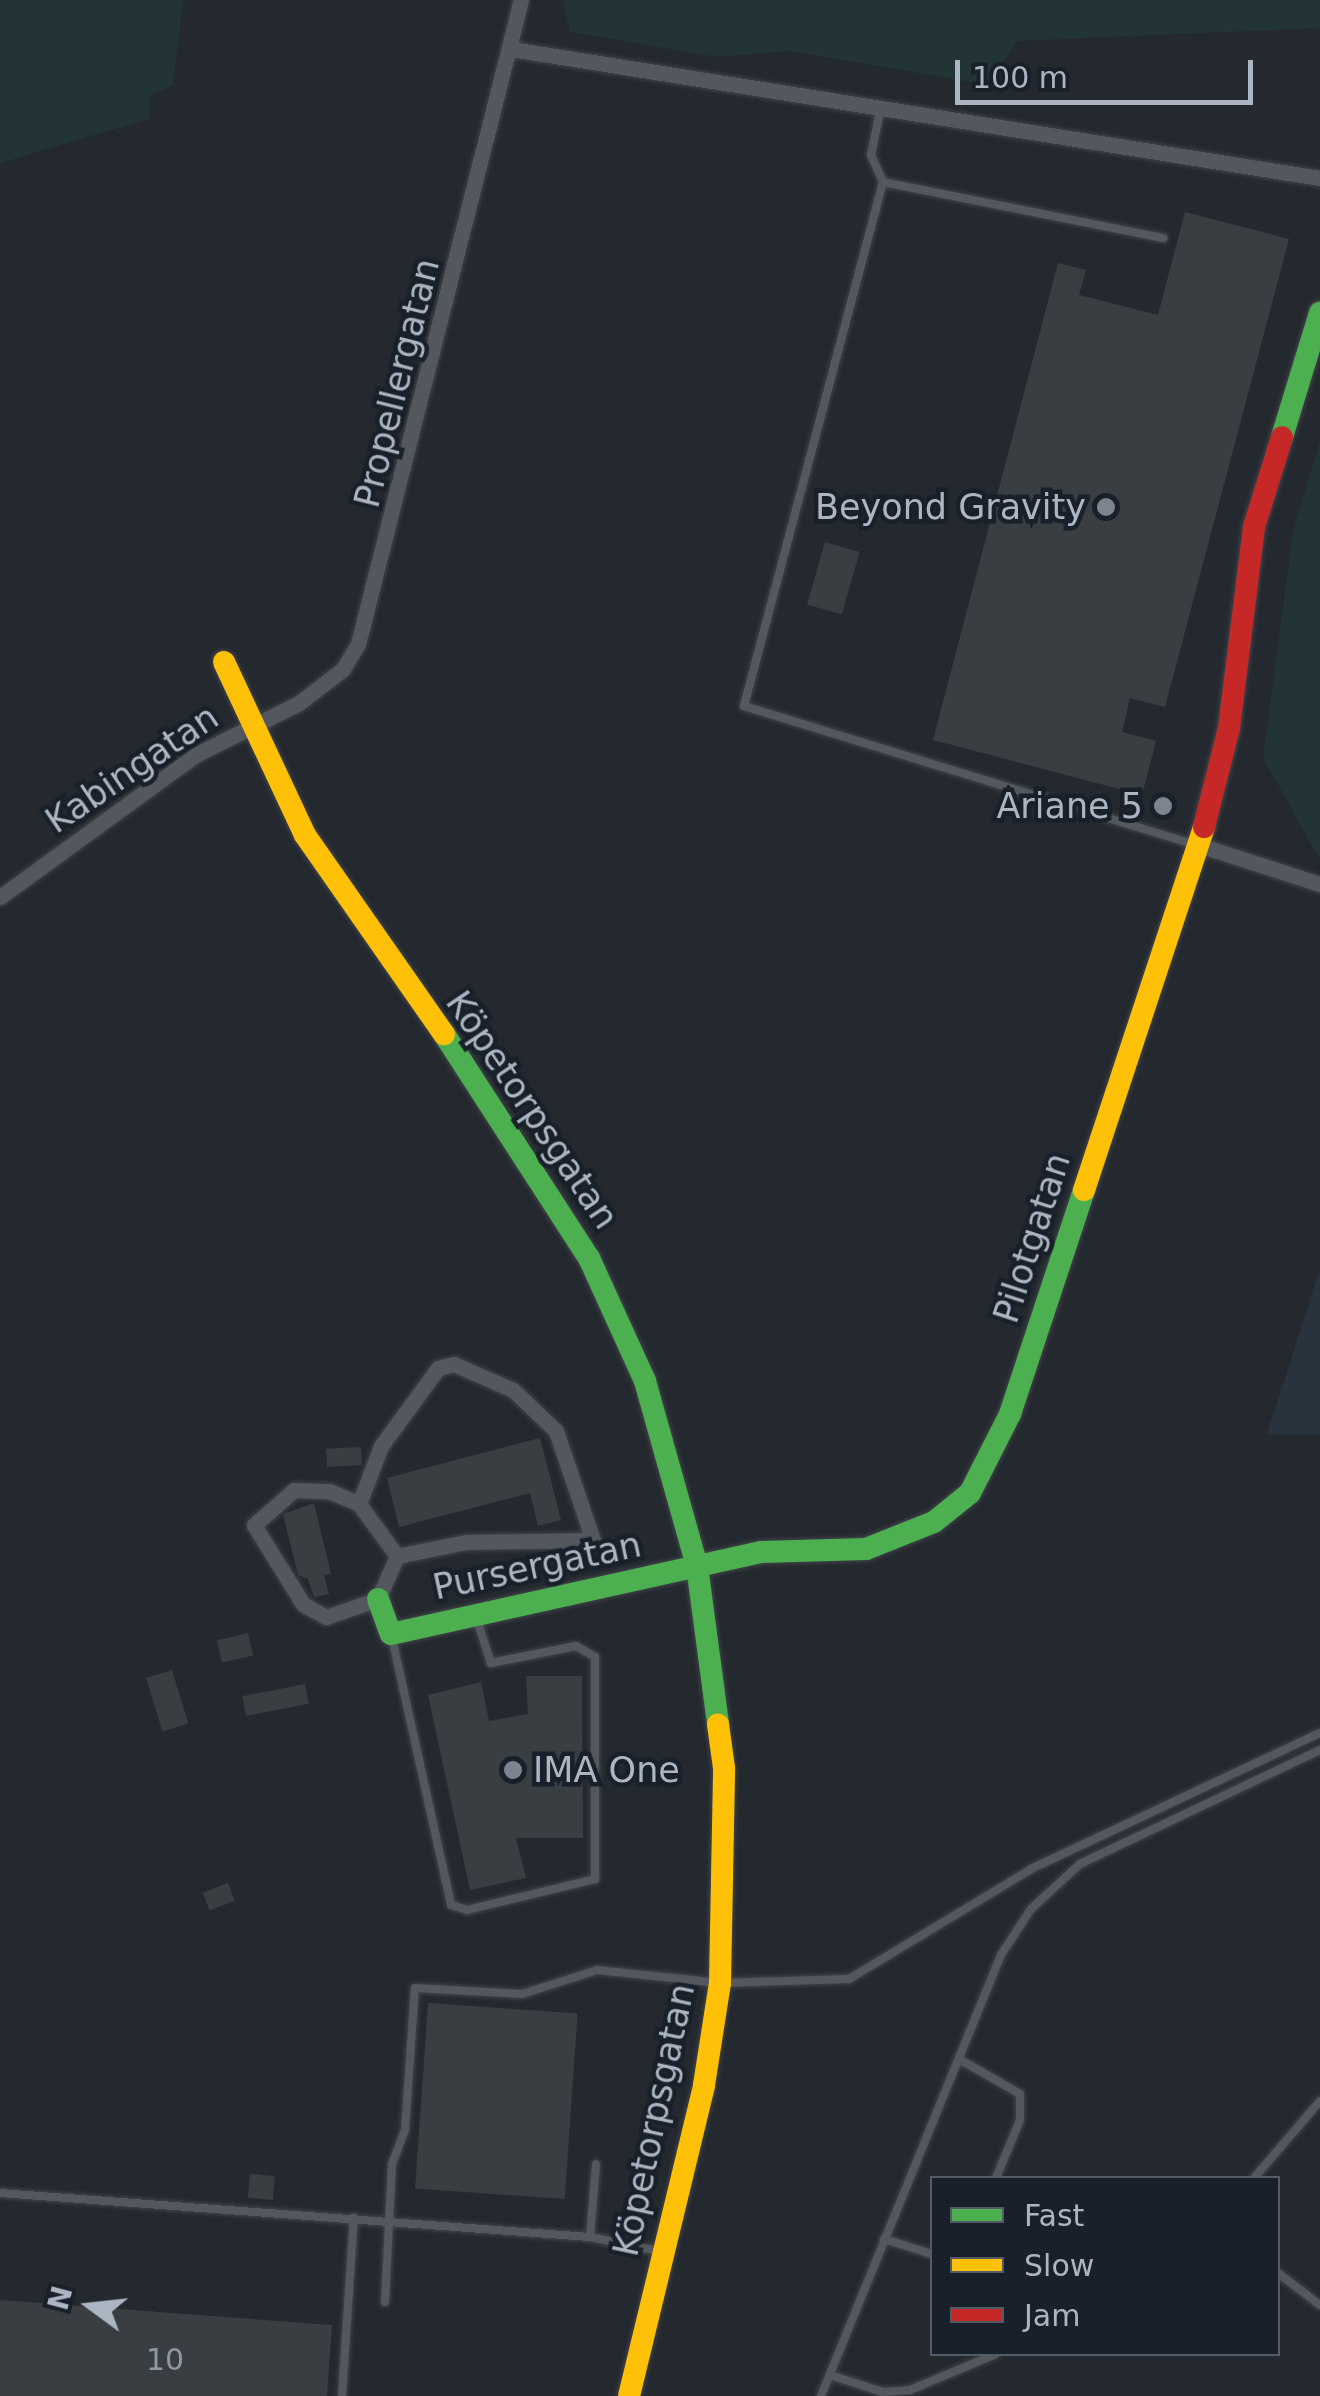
<!DOCTYPE html>
<meta charset="utf-8">
<style>
body{margin:0}
#map{position:relative;width:1320px;height:2396px;overflow:hidden;background:#24292f;font-family:"DejaVu Sans",sans-serif}
div>[style]{position:absolute}
[style*='--x']{left:calc(var(--x)*1px);top:calc(var(--y)*1px);width:calc(var(--w)*1px);rotate:calc(var(--a)*1deg)}
.airport>*{inset:0;background:#29333d}
.green>*{inset:0;background:#223435}
.building>*{inset:0;background:#393e43;transform-origin:0 0}
.roads{filter:drop-shadow(0 0 2px #404449) drop-shadow(0 0 2px #404449)}
.lane>*{height:8px;margin:-4px;padding:0 4px;transform-origin:4px;border-radius:4px;background:#53585e}
.street>*{height:15px;margin:-7.5px;padding:0 7.5px;transform-origin:7.5px;border-radius:7.5px;background:#53585e}
.fast>*{height:22px;margin:-11px;padding:0 11px;transform-origin:11px;border-radius:11px;background:#4caf50}
.slow>*{height:22px;margin:-11px;padding:0 11px;transform-origin:11px;border-radius:11px;background:#ffc107}
.jam>*{height:22px;margin:-11px;padding:0 11px;transform-origin:11px;border-radius:11px;background:#c62828}
.dots>*{width:28px;height:28px;translate:-50% -50%;box-sizing:border-box;border:5px solid #182029;border-radius:50%}
span{translate:-50% -50%;white-space:nowrap;text-align:center;line-height:1.15;-webkit-text-stroke:9px #182029;paint-order:stroke}
.number-label{font-size:30px;color:#8f98a2}
.number-label span{-webkit-text-stroke-width:0}
.street-label{font-size:35px;color:#acb6c2}
.poi-label{font-size:35px;color:#acb6c2}
.right{translate:-100% -50%;text-align:right}
.left{translate:0 -50%;text-align:left}
.legend{position:absolute;left:930px;top:2176px;width:350px;height:180px;box-sizing:border-box;background:#182029;border:2px solid #535c66;margin:0;padding:12px 18px;list-style:none;font-size:30px;color:#acb6c2}
.legend li{display:flex;align-items:center;gap:20px;height:50px}
.legend b{width:50px;border:2px solid #535c66}
.north{position:absolute;left:40px;top:2256px;width:100px;height:100px;-webkit-text-stroke:8px #182029;paint-order:stroke;rotate:285deg;font-size:28px;font-weight:700;line-height:40px;text-align:center;color:#acb6c2}
.north::after{content:'';display:block;margin:auto;width:35px;height:45px;background:#acb6c2;clip-path:polygon(50% 0,100% 100%,50% 72%,0 100%)}
.scale{position:absolute;left:955px;top:60px;width:298px;height:45px;box-sizing:border-box;border:5px solid #acb6c2;border-top:0;padding-left:12px;font-size:30px;line-height:35px;white-space:nowrap;color:#acb6c2;-webkit-text-stroke:8px #182029;paint-order:stroke}
</style>
<div id="map">
<div class="airport">
<i style="clip-path:polygon(1320px 1269px,1320px 1434px,1267px 1434px)"></i>
</div>
<div class="green">
<i style="clip-path:polygon(0 0,183px 0,173px 85px,149px 96px,149px 119px,0 163px)"></i>
<i style="clip-path:polygon(563px 0,1320px 0,1320px 28px,1017px 41px,988px 85px,790px 51px,716px 57px,570px 32px)"></i>
<i style="clip-path:polygon(1320px 442px,1320px 860px,1263px 758px,1293px 531px)"></i>
</div>
<div class="building">
<i style="clip-path:polygon(1185px 212px,1289px 239px,1165px 707px,1130px 698px,1122px 732px,1156px 741px,1142px 795px,933px 740px,1058px 263px,1086px 270px,1079px 295px,1158px 315px)"></i>
<i style="left:825px;top:542px;width:36px;height:65px;rotate:16deg"></i>
<i style="clip-path:polygon(540px 1438px,561px 1520px,538px 1526px,530px 1493px,399px 1527px,387px 1478px)"></i>
<i style="left:361px;top:1447px;width:18px;height:35px;rotate:87deg"></i>
<i style="clip-path:polygon(314px 1503px,331px 1574px,324px 1575px,329px 1594px,314px 1597px,308px 1579px,298px 1575px,283px 1514px)"></i>
<i style="left:248px;top:1633px;width:23px;height:32px;rotate:77deg"></i>
<i style="left:172px;top:1670px;width:56px;height:27px;rotate:73deg"></i>
<i style="clip-path:polygon(526px 1676px,582px 1676px,583px 1838px,516px 1838px,526px 1878px,470px 1890px,428px 1695px,481px 1682px,489px 1721px,528px 1714px)"></i>
<i style="left:305px;top:1684px;width:20px;height:64px;rotate:79deg"></i>
<i style="left:228px;top:1883px;width:19px;height:27px;rotate:69deg"></i>
<i style="left:428px;top:2003px;width:150px;height:186px;rotate:4deg"></i>
<i style="left:250px;top:2174px;width:25px;height:24px;rotate:5deg"></i>
<i style="clip-path:polygon(0 2300px,332px 2325px,327px 2396px,0 2396px)"></i>
</div>
<div class="roads">
<div class="lane">
<i style="--x:881;--y:106;--w:50;--a:101.5"></i>
<i style="--x:871;--y:155;--w:30;--a:66"></i>
<i style="--x:883;--y:182;--w:286;--a:11.3"></i>
<i style="--x:883;--y:182;--w:542;--a:104.86"></i>
<i style="--x:744;--y:706;--w:474;--a:17.1"></i>
<i style="--x:392;--y:1638;--w:273;--a:77.5"></i>
<i style="--x:451;--y:1905;--w:17;--a:17"></i>
<i style="--x:467;--y:1910;--w:132;--a:-13.6"></i>
<i style="--x:595;--y:1879;--w:222;--a:-90"></i>
<i style="--x:595;--y:1657;--w:22;--a:-150"></i>
<i style="--x:576;--y:1646;--w:87;--a:168.7"></i>
<i style="--x:491;--y:1663;--w:45;--a:-108"></i>
<i style="--x:959;--y:2059;--w:70;--a:29.8"></i>
<i style="--x:1020;--y:2094;--w:26;--a:90"></i>
<i style="--x:1020;--y:2120;--w:63;--a:112.5"></i>
<i style="--x:1254;--y:2178;--w:101;--a:-49.4"></i>
<i style="--x:0;--y:2193;--w:592;--a:4.27"></i>
<i style="--x:590;--y:2237;--w:70;--a:11.5"></i>
<i style="--x:590;--y:2237;--w:73;--a:-85.3"></i>
<i style="--x:884;--y:2239;--w:50;--a:17.4"></i>
<i style="--x:1278;--y:2273;--w:53;--a:37.3"></i>
<i style="--x:385;--y:2302;--w:138;--a:-87.1"></i>
<i style="--x:392;--y:2164;--w:36;--a:-69"></i>
<i style="--x:405;--y:2130;--w:142;--a:-86"></i>
<i style="--x:415;--y:1988;--w:107;--a:3.2"></i>
<i style="--x:522;--y:1994;--w:79;--a:-17.7"></i>
<i style="--x:597;--y:1970;--w:124;--a:6"></i>
<i style="--x:720;--y:1983;--w:129;--a:-1.8"></i>
<i style="--x:849;--y:1979;--w:213;--a:-31.1"></i>
<i style="--x:1031;--y:1869;--w:319;--a:-25.2"></i>
<i style="--x:830;--y:2375;--w:56;--a:17.8"></i>
<i style="--x:883;--y:2392;--w:27;--a:-4"></i>
<i style="--x:910;--y:2390;--w:93;--a:-22.7"></i>
<i style="--x:342;--y:2396;--w:179;--a:-86.2"></i>
<i style="--x:821;--y:2396;--w:476;--a:-67.8"></i>
<i style="--x:1001;--y:1955;--w:55;--a:-56.9"></i>
<i style="--x:1031;--y:1909;--w:67;--a:-42.6"></i>
<i style="--x:1080;--y:1864;--w:266;--a:-25.4"></i>
</div>
<div class="street">
<i style="--x:511;--y:49;--w:819;--a:9.06"></i>
<i style="--x:1199;--y:845;--w:127;--a:17.9"></i>
<i style="--x:0;--y:897;--w:243;--a:-36"></i>
<i style="--x:197;--y:754;--w:114;--a:-26.6"></i>
<i style="--x:299;--y:703;--w:56;--a:-37.7"></i>
<i style="--x:343;--y:669;--w:29;--a:-59"></i>
<i style="--x:358;--y:644;--w:664;--a:-75.8"></i>
<i style="--x:359;--y:1504;--w:62;--a:-69.2"></i>
<i style="--x:381;--y:1446;--w:97;--a:-53.8"></i>
<i style="--x:438;--y:1368;--w:16;--a:-14"></i>
<i style="--x:454;--y:1364;--w:64;--a:23.8"></i>
<i style="--x:513;--y:1390;--w:59;--a:43.6"></i>
<i style="--x:556;--y:1431;--w:115;--a:71.3"></i>
<i style="--x:593;--y:1540;--w:127;--a:179.1"></i>
<i style="--x:466;--y:1542;--w:70;--a:168.5"></i>
<i style="--x:397;--y:1556;--w:47;--a:113.8"></i>
<i style="--x:378;--y:1599;--w:55;--a:160.9"></i>
<i style="--x:326;--y:1617;--w:26;--a:-151"></i>
<i style="--x:303;--y:1604;--w:93;--a:-121.8"></i>
<i style="--x:254;--y:1525;--w:53;--a:-41.2"></i>
<i style="--x:294;--y:1490;--w:35;--a:2"></i>
<i style="--x:329;--y:1491;--w:33;--a:23"></i>
<i style="--x:359;--y:1504;--w:64;--a:53.8"></i>
</div>
<div class="fast">
<i style="--x:1282;--y:437;--w:130;--a:-73"></i>
<i style="--x:444;--y:1034;--w:267;--a:57.1"></i>
<i style="--x:589;--y:1258;--w:135;--a:65.5"></i>
<i style="--x:645;--y:1381;--w:192;--a:74.3"></i>
<i style="--x:697;--y:1566;--w:159;--a:82.4"></i>
<i style="--x:378;--y:1599;--w:37;--a:70"></i>
<i style="--x:391;--y:1634;--w:379;--a:-12.5"></i>
<i style="--x:761;--y:1552;--w:105;--a:-1.6"></i>
<i style="--x:866;--y:1549;--w:73;--a:-21.7"></i>
<i style="--x:934;--y:1522;--w:46;--a:-38.9"></i>
<i style="--x:970;--y:1493;--w:89;--a:-63.1"></i>
<i style="--x:1010;--y:1414;--w:236;--a:-71.7"></i>
</div>
<div class="slow">
<i style="--x:224;--y:662;--w:191;--a:64.9"></i>
<i style="--x:305;--y:835;--w:243;--a:55.1"></i>
<i style="--x:1084;--y:1190;--w:382;--a:-71.7"></i>
<i style="--x:629;--y:2396;--w:320;--a:-76.4"></i>
<i style="--x:704;--y:2085;--w:103;--a:-81.1"></i>
<i style="--x:720;--y:1983;--w:215;--a:-88.9"></i>
<i style="--x:724;--y:1768;--w:44;--a:-97.8"></i>
</div>
<div class="jam">
<i style="--x:1204;--y:827;--w:102;--a:-75.8"></i>
<i style="--x:1229;--y:728;--w:203;--a:-82.9"></i>
<i style="--x:1254;--y:527;--w:94;--a:-72.7"></i>
</div>
</div>
<div class="dots">
<i style="left:1106px;top:507px;background:#7c858f"></i>
<i style="left:1163px;top:806px;background:#7c858f"></i>
<i style="left:513px;top:1770px;background:#7c858f"></i>
</div>
<div class="number-label">
<span style="left:165px;top:2360px">10</span>
</div>
<div class="street-label">
<span style="left:397px;top:383px;rotate:-76deg">Propellergatan</span>
<span style="left:132px;top:769px;rotate:-34deg">Kabingatan</span>
<span style="left:532px;top:1110px;rotate:56deg">Köpetorpsgatan</span>
<span style="left:1032px;top:1238px;rotate:-72deg">Pilotgatan</span>
<span style="left:537px;top:1566px;rotate:-12deg">Pursergatan</span>
<span style="left:654px;top:2120px;rotate:-78deg">Köpetorpsgatan</span>
</div>
<div class="poi-label">
<span class="right" style="left:1086px;top:507px">Beyond Gravity</span>
<span class="right" style="left:1143px;top:806px">Ariane 5</span>
<span class="left" style="left:533px;top:1770px">IMA One</span>
</div>
<ul class="legend">
<li><b style="height:12px;background:#4caf50"></b>Fast</li>
<li><b style="height:12px;background:#ffc107"></b>Slow</li>
<li><b style="height:12px;background:#c62828"></b>Jam</li>
</ul>
<div class="north">N</div>
<div class="scale">100 m</div>
</div>
